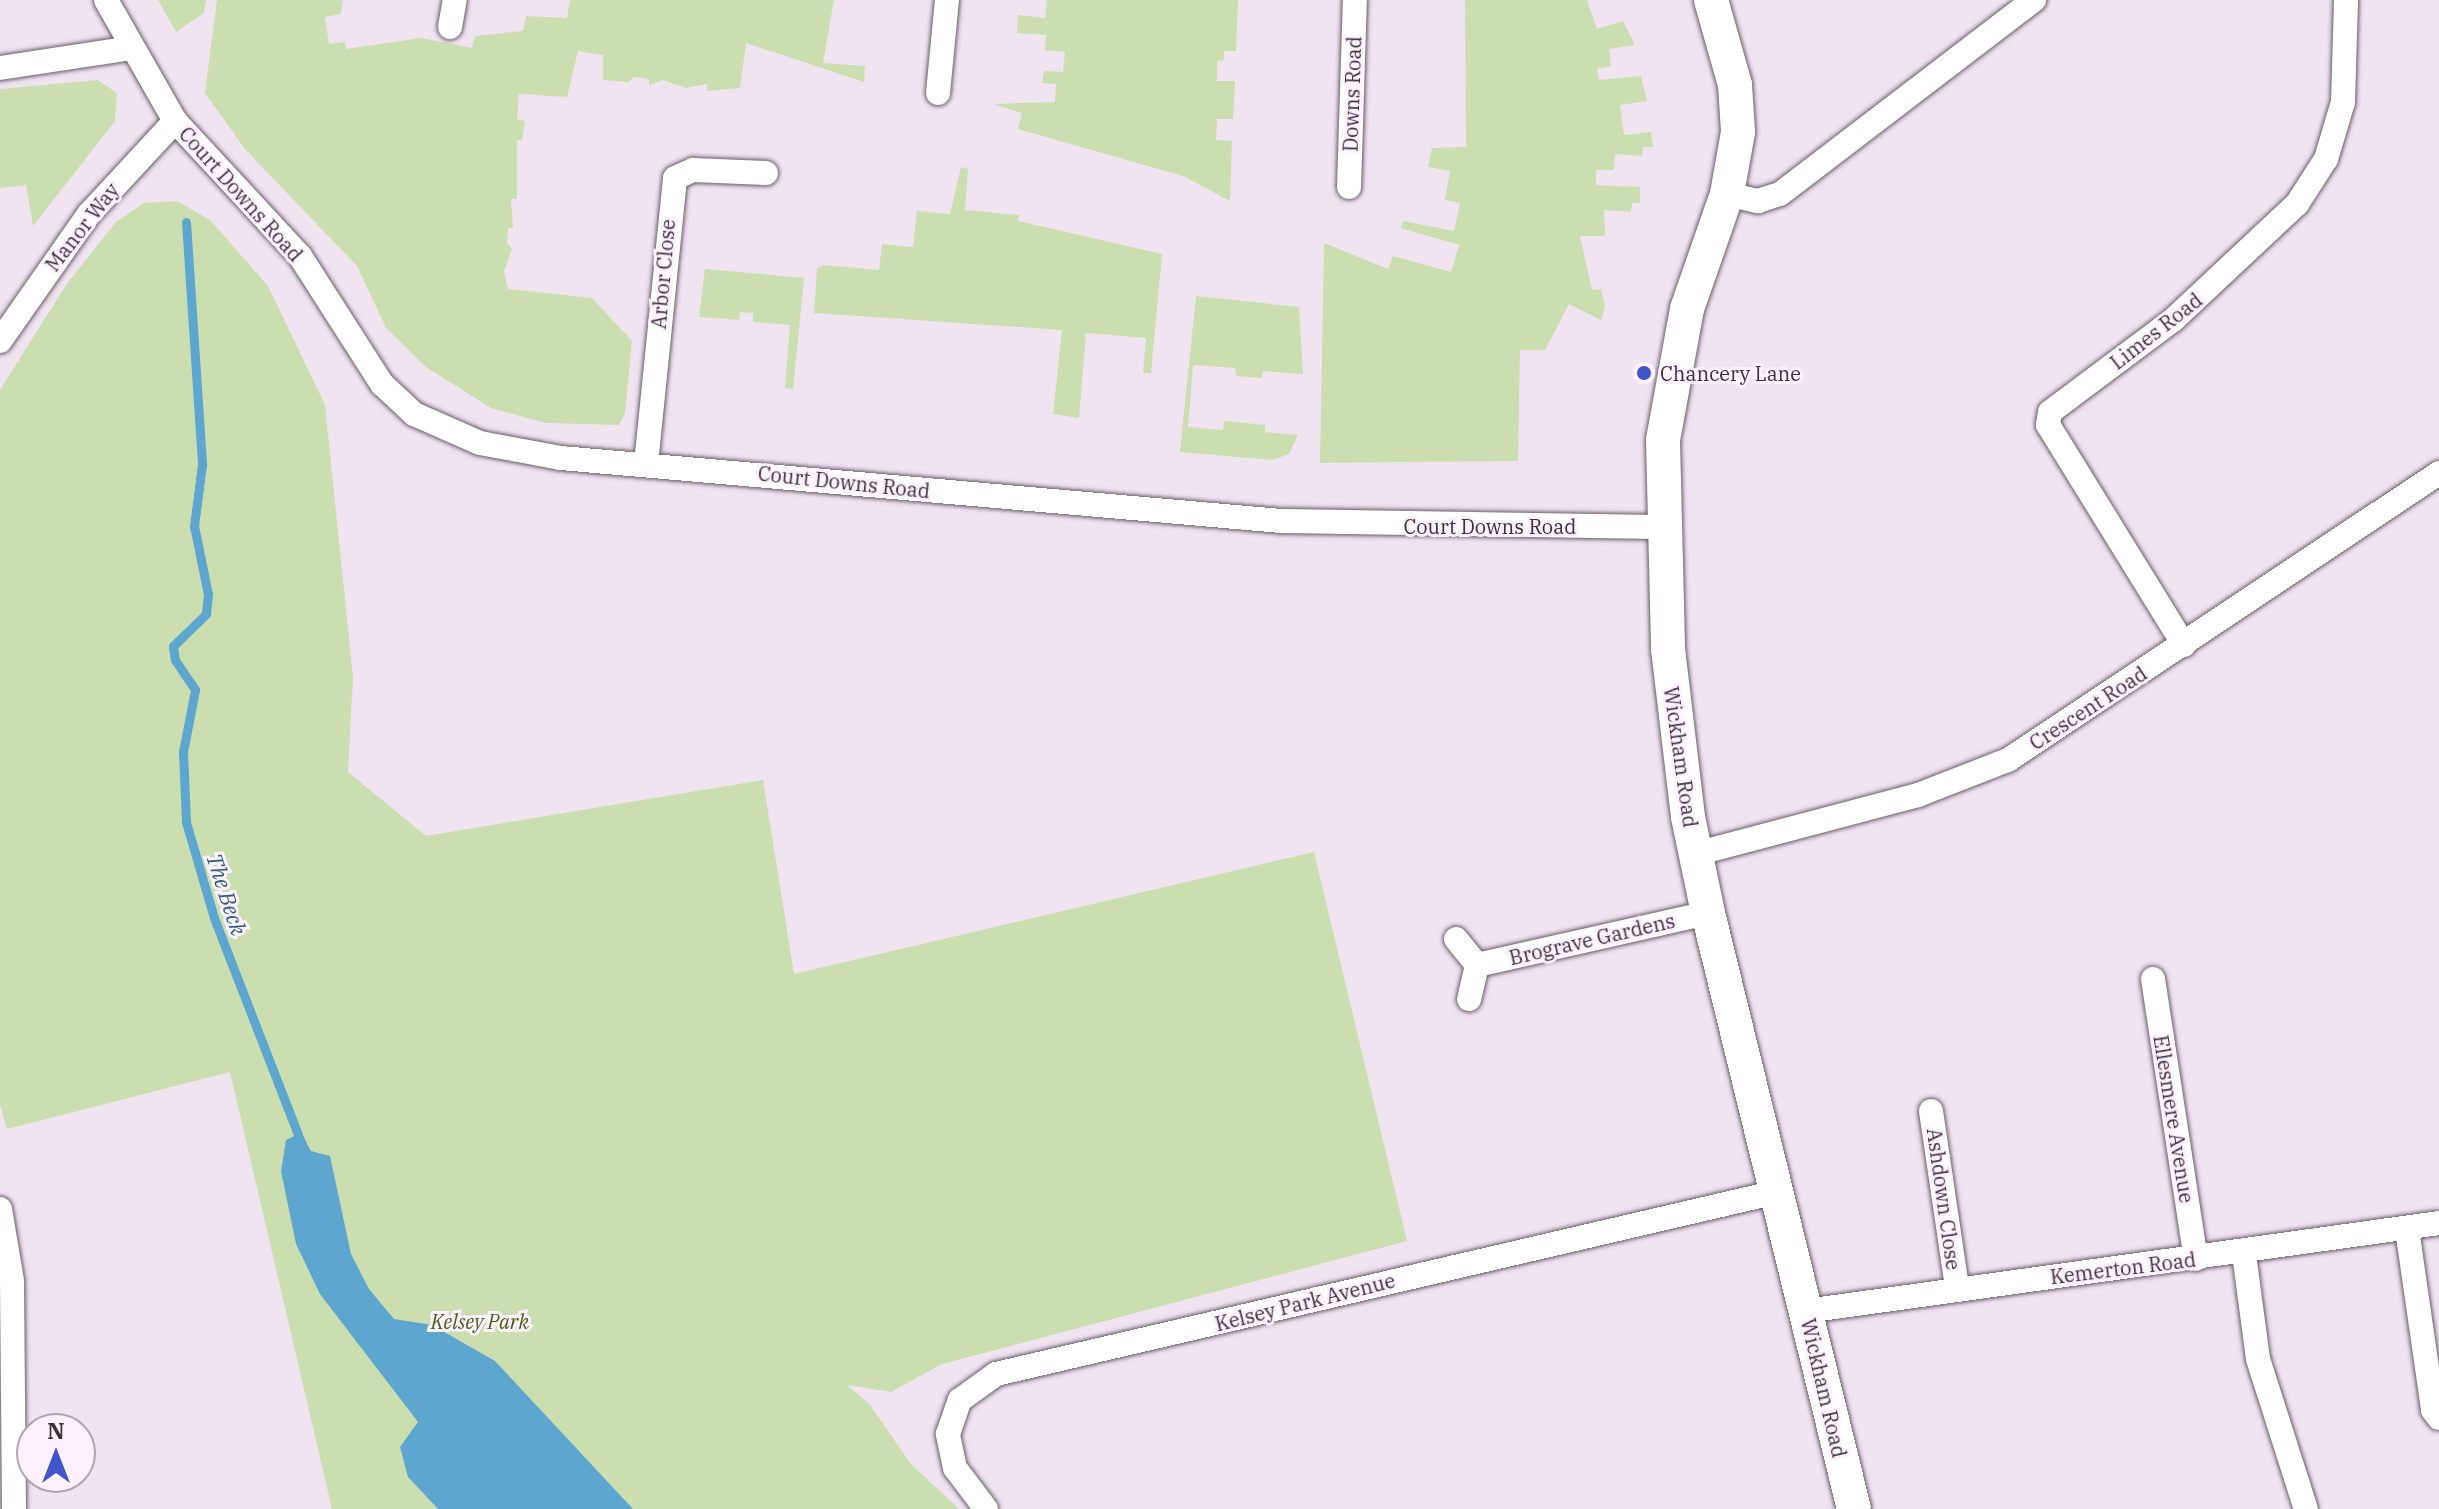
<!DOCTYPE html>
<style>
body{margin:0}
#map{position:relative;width:2439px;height:1509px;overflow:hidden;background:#f0e4f1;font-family:"IBM Plex Serif",serif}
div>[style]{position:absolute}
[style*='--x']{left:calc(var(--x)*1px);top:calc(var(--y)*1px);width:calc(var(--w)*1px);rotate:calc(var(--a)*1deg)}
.green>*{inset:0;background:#cbdeaf}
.water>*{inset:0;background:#5ca6cf}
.stream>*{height:9px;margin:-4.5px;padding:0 4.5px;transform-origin:4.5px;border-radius:4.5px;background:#5ca6cf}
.roads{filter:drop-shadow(0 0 2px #675d68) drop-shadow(0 0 2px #675d68)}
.minor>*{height:24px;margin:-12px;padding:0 12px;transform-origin:12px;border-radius:12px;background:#fff}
.secondary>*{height:34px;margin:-17px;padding:0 17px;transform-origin:17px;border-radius:17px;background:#fff}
.dots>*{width:22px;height:22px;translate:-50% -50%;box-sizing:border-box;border:4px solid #fdf1fe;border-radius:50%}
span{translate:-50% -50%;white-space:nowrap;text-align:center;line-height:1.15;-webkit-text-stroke:6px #fdf1fe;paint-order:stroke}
.street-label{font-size:20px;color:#373338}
.poi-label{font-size:20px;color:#373338}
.left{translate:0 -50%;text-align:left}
.park-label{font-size:20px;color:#475e17;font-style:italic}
.water-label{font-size:22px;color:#265e7b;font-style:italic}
.north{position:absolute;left:16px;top:1413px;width:80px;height:80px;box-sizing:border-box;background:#fdf1fe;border:2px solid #aea5af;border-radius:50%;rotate:0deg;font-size:22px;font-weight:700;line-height:32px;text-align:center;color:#373338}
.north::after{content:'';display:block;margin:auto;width:28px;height:36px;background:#4055c8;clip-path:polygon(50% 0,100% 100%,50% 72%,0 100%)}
</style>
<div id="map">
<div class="green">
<i style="clip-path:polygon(158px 0,206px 0,204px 13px,176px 32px)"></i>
<i style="clip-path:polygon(217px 0,343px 0,341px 14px,325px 17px,329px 44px,345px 42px,346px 49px,421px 38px,472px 48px,475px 36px,523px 31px,526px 16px,567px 18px,570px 0,834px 0,823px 63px,865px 66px,864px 82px,746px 43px,740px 88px,707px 91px,707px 84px,686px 88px,663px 80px,649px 85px,649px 79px,634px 77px,628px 82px,603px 80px,603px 55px,578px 51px,567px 97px,519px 94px,517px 119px,525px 121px,522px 141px,517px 140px,517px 199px,511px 199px,513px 228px,508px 228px,507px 243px,512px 249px,504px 272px,508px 289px,592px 298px,632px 341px,625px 413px,619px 425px,546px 423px,491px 408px,426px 367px,386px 328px,357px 266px,245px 149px,205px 93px)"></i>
<i style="clip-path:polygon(1047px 0,1238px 0,1236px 51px,1224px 51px,1224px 60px,1217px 61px,1217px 81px,1235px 81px,1233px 119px,1217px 119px,1216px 140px,1232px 141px,1230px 201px,1183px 176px,1018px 129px,1022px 113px,993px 104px,1055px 102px,1056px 84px,1042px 83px,1044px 71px,1063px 72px,1065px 52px,1045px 50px,1046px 35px,1017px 33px,1018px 15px,1045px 18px)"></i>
<i style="clip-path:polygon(1465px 0,1587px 0,1597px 29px,1623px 21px,1635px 45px,1609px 49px,1611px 66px,1597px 69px,1599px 80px,1641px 76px,1647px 101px,1620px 105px,1624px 135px,1651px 132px,1653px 147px,1643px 147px,1642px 156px,1615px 154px,1614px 170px,1596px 170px,1596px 185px,1640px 187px,1640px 203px,1632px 203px,1631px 212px,1604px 210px,1605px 236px,1580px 236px,1592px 290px,1601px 289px,1605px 307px,1601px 320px,1569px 304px,1545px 350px,1520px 350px,1518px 461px,1320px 463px,1324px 243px,1388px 269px,1393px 256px,1451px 272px,1459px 245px,1401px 228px,1403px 221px,1454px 231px,1460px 203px,1445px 200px,1450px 171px,1428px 167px,1432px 148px,1466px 147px)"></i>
<i style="clip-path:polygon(98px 80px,117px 93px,115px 121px,33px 226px,26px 185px,0 188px,0 89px)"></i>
<i style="clip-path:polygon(961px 167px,968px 169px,965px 210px,1019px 215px,1018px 221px,1162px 254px,1151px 373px,1143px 373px,1146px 338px,1086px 333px,1079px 418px,1053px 414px,1062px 330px,814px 313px,817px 269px,823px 265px,879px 270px,882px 244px,913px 247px,917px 211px,950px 214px)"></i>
<i style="clip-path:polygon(177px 201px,210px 220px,268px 286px,325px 405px,353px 677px,348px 772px,426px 836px,763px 780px,794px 974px,1314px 852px,1407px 1241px,942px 1364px,891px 1392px,847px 1385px,870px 1405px,911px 1464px,959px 1509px,332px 1509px,230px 1072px,7px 1129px,0 1104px,0 390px,66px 285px,116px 222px,144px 203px)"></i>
<i style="clip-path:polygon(705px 269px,804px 278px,793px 389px,785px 388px,790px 325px,753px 322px,753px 313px,740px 312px,739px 320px,699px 317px)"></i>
<i style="clip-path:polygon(1196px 296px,1299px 307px,1303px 374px,1263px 371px,1262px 378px,1236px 376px,1235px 368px,1193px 365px,1188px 427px,1223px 430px,1224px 421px,1265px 425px,1265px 432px,1298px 435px,1289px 454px,1273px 460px,1180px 452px)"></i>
</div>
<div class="water">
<i style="clip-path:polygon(301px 1133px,311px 1151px,330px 1156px,351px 1254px,369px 1289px,394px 1319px,432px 1325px,495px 1361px,633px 1509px,438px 1509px,408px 1477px,400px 1447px,418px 1422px,320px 1294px,296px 1244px,281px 1171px,286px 1140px)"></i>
</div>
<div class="stream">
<i style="--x:186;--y:222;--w:244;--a:86.2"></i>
<i style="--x:202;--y:465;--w:62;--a:97.5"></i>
<i style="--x:194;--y:526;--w:69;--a:78.4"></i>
<i style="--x:208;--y:594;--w:20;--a:96"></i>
<i style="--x:206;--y:614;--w:46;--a:135.9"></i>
<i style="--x:173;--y:646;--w:14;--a:82"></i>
<i style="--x:175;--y:660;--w:36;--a:56"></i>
<i style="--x:195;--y:690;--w:63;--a:101"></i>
<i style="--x:183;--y:752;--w:70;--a:87.5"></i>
<i style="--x:186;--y:822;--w:100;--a:73.7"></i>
<i style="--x:214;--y:918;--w:240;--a:68.8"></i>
</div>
<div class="roads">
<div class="minor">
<i style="--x:106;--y:0;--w:139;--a:60.3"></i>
<i style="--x:175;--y:121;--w:184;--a:47.2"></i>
<i style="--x:300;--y:256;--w:152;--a:57.4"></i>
<i style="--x:382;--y:384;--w:44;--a:43.2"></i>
<i style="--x:414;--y:414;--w:72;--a:23.7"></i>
<i style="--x:480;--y:443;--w:82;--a:10.5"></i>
<i style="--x:561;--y:458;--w:723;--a:5"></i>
<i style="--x:1281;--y:521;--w:380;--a:0.9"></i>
<i style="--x:450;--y:27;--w:27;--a:-80"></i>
<i style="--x:0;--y:68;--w:134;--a:-8.6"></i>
<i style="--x:938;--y:93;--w:93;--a:-84.5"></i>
<i style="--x:1349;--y:187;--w:187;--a:-88.2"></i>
<i style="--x:1727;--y:194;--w:32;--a:13"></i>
<i style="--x:1758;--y:201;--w:23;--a:-18"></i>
<i style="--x:1780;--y:194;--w:320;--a:-37.4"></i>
<i style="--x:0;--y:341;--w:155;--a:-55"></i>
<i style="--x:89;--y:214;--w:127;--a:-47.2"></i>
<i style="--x:646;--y:464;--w:287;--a:-84.2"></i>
<i style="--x:675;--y:178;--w:20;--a:-24"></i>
<i style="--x:693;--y:170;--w:73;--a:2.4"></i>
<i style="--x:2184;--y:645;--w:259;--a:-121.7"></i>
<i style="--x:2048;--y:425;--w:13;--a:-81"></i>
<i style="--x:2050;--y:412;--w:154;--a:-36.8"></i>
<i style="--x:2173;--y:320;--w:170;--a:-43.1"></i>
<i style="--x:2297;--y:204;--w:54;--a:-57.2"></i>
<i style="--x:2326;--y:159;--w:59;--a:-73.4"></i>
<i style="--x:2343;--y:102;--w:102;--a:-88.3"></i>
<i style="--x:1695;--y:854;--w:231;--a:-14.8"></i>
<i style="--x:1918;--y:795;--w:97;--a:-21.3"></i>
<i style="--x:2008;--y:760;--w:518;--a:-33.66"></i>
<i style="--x:1456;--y:939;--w:33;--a:51"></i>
<i style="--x:1477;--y:965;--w:35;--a:103"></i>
<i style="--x:1477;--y:965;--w:237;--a:-12.7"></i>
<i style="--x:2153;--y:979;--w:283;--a:81.3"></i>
<i style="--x:1931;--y:1111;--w:178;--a:81.6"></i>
<i style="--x:0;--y:1209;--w:73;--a:80.5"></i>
<i style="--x:12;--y:1281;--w:228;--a:89.5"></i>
<i style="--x:2407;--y:1229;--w:183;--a:81.8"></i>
<i style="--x:2433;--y:1410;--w:10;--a:53"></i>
<i style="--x:2244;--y:1254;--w:106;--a:82.4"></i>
<i style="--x:2258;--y:1359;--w:157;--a:72.3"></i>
<i style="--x:1806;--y:1311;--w:639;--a:-7.91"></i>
<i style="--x:986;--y:1509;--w:51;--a:-127.1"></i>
<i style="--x:955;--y:1468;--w:35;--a:-102"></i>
<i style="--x:948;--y:1434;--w:36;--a:-71"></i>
<i style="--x:960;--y:1400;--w:44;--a:-35.8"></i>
<i style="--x:996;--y:1374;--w:802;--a:-13.12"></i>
</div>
<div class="secondary">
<i style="--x:1711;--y:0;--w:88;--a:74.2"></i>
<i style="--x:1735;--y:85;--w:47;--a:86.3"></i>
<i style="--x:1738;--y:132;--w:63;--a:100.1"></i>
<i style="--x:1727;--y:194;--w:122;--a:109.2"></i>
<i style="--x:1687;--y:309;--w:133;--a:100.4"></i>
<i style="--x:1663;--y:440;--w:209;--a:88.6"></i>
<i style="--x:1668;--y:649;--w:169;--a:83.2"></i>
<i style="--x:1688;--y:817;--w:98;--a:78.2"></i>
<i style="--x:1708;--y:913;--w:614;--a:76.24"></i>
</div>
</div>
<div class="dots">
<i style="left:1644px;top:373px;background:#4055c8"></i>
</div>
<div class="street-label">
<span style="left:1352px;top:94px;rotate:-88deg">Downs Road</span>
<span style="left:241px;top:194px;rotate:48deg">Court Downs Road</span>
<span style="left:82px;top:227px;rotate:-52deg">Manor Way</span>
<span style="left:663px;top:274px;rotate:-85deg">Arbor Close</span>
<span style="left:2156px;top:331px;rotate:-38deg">Limes Road</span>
<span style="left:844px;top:482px;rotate:6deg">Court Downs Road</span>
<span style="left:1490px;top:526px">Court Downs Road</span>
<span style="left:2088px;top:708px;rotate:-33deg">Crescent Road</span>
<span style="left:1681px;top:757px;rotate:82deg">Wickham Road</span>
<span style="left:1592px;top:939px;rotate:-13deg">Brograve Gardens</span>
<span style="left:2174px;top:1119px;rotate:81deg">Ellesmere Avenue</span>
<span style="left:1944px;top:1199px;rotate:82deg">Ashdown Close</span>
<span style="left:2123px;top:1268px;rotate:-7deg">Kemerton Road</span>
<span style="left:1305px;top:1302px;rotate:-14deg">Kelsey Park Avenue</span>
<span style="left:1824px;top:1388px;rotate:77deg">Wickham Road</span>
</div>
<div class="poi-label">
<span class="left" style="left:1660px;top:373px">Chancery Lane</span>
</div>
<div class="park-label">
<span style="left:480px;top:1321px">Kelsey Park</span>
</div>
<div class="water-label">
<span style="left:227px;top:894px;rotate:72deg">The Beck</span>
</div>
<div class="north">N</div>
</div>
